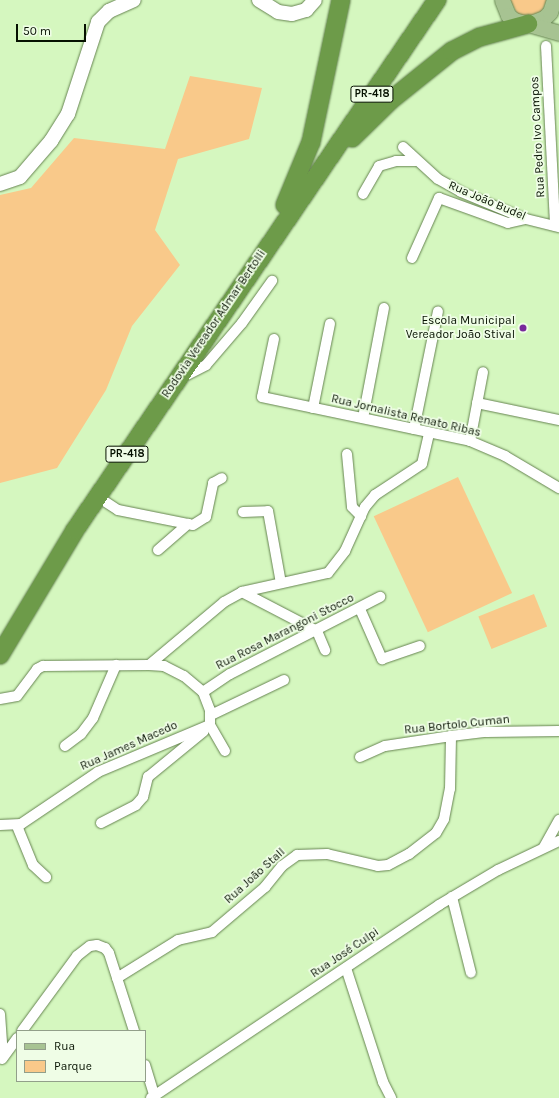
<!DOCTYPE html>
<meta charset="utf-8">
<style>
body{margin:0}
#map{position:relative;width:559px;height:1098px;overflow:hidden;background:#d5f7bf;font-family:Karla,sans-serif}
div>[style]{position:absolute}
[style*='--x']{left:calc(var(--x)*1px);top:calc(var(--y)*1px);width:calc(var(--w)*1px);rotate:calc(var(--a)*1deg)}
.green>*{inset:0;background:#f9c98a;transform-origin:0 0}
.roads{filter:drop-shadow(0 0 1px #668451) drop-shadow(0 0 1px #668451)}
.street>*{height:10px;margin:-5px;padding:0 5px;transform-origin:5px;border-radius:5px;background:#fff}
.secondary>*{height:14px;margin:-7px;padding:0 7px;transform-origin:7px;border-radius:7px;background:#fff}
.primary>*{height:15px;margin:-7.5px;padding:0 7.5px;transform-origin:7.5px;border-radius:7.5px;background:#a7c392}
.highway>*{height:18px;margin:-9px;padding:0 9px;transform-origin:9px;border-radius:9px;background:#6d9b49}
.dots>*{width:11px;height:11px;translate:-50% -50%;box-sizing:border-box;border:2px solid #effde6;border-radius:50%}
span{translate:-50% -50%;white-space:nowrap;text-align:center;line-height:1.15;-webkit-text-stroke:3.5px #effde6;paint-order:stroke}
.shield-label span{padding:1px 3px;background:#effde6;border:1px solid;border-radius:3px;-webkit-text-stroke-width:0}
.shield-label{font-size:11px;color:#061101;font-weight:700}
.street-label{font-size:12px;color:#061101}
.poi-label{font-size:12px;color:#061101}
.right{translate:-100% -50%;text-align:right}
.legend{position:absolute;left:16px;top:1030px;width:130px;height:52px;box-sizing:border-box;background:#effde6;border:1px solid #929f8a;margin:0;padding:5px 7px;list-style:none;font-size:12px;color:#061101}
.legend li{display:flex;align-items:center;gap:8px;height:20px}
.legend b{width:20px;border:1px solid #929f8a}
.scale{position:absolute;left:16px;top:24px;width:70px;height:18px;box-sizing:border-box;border:2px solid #061101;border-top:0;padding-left:5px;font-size:12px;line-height:14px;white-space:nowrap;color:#061101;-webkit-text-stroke:3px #effde6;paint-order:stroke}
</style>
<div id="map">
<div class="green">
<i style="clip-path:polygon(510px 0,547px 0,542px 11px,531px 17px,518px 15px)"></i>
<i style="clip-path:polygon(190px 76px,262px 88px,249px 139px,178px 159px,155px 230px,180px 265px,132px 326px,106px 390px,57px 468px,0 483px,0 195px,31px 188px,74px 138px,165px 149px)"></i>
<i style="left:458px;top:477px;width:128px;height:93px;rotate:65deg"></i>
<i style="left:534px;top:594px;width:35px;height:60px;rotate:68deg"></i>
</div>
<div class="roads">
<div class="street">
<i style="--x:546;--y:46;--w:180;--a:87.1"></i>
<i style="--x:403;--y:147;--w:47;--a:42.4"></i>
<i style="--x:438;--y:179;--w:26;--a:29"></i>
<i style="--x:461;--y:192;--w:70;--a:22.6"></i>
<i style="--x:526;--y:219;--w:34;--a:14"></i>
<i style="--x:363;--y:194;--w:32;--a:-60"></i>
<i style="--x:379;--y:166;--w:18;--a:-16"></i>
<i style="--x:396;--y:161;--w:20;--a:0"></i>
<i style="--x:412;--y:258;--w:66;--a:-65.8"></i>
<i style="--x:439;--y:198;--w:73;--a:19.9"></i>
<i style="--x:508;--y:223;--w:18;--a:-13"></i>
<i style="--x:274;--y:339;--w:59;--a:101.7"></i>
<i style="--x:262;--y:397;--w:213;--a:11.9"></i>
<i style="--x:470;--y:441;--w:38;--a:23"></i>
<i style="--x:505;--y:456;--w:63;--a:30.7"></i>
<i style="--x:181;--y:378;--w:28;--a:-27"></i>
<i style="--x:206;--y:365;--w:55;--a:-49.4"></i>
<i style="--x:242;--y:323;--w:52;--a:-54.5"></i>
<i style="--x:477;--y:403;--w:84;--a:11.7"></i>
<i style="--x:313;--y:408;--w:86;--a:-78.6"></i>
<i style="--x:363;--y:418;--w:112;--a:-79.2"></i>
<i style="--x:414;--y:429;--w:120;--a:-78.5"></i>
<i style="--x:470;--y:441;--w:70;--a:-79.3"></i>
<i style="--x:347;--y:454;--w:53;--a:84.6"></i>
<i style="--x:352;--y:507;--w:13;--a:45"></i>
<i style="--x:98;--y:497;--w:24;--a:33"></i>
<i style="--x:118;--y:510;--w:76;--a:11.3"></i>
<i style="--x:193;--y:525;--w:15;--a:-32"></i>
<i style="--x:206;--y:517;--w:35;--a:-78"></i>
<i style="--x:213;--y:483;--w:10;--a:-29"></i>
<i style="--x:243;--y:512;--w:25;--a:-2"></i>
<i style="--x:268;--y:511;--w:73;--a:79.8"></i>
<i style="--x:158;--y:550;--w:40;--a:-41"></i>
<i style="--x:242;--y:592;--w:85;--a:27.5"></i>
<i style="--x:317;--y:631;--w:21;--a:67"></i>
<i style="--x:360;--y:609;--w:55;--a:66.3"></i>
<i style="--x:382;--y:659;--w:40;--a:-18.9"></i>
<i style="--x:149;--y:665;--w:15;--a:4"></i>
<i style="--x:164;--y:666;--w:22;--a:27"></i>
<i style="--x:184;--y:676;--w:25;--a:40"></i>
<i style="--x:203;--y:692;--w:19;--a:69"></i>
<i style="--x:210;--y:710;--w:15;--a:90"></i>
<i style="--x:210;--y:725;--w:30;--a:60"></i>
<i style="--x:203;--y:692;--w:32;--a:-34"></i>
<i style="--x:230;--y:674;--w:169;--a:-27.2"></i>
<i style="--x:0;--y:699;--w:17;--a:-10"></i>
<i style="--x:17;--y:696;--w:34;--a:-53"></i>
<i style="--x:37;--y:669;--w:7;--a:-27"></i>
<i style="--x:43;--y:666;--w:106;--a:-0.5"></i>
<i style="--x:149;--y:665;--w:98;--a:-40"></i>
<i style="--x:224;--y:602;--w:21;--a:-29"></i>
<i style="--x:242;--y:592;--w:88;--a:-12.5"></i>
<i style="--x:328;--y:573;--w:28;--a:-52"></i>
<i style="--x:345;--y:551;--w:48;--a:-65.6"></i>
<i style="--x:365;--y:507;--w:16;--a:-50"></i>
<i style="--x:375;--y:495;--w:56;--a:-33.4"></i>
<i style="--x:422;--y:464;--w:32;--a:-77"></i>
<i style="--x:211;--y:715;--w:81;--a:-25.6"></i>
<i style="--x:65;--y:746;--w:20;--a:-37"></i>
<i style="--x:81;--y:734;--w:20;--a:-53"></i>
<i style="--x:93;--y:718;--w:58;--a:-66.5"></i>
<i style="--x:360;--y:757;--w:27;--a:-24"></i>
<i style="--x:385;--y:746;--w:67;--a:-8.6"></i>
<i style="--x:451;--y:736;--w:35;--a:-7"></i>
<i style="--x:486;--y:732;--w:73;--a:-0.8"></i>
<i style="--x:101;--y:823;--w:39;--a:-27"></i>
<i style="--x:136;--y:805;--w:11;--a:-49"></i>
<i style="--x:143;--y:797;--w:21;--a:-76"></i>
<i style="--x:148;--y:777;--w:72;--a:-39.4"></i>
<i style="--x:0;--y:825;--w:21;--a:-3"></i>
<i style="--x:21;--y:824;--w:93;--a:-34"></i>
<i style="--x:98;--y:772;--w:121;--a:-22.8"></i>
<i style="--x:17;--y:826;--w:42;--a:67.7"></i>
<i style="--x:33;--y:865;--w:18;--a:43"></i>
<i style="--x:544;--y:847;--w:31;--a:-61"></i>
<i style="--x:452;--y:897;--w:78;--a:76"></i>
<i style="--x:346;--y:968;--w:120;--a:72"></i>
<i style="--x:383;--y:1082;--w:18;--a:63"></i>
<i style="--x:117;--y:978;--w:72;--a:-31.9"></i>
<i style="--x:178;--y:940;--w:35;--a:-13"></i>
<i style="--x:212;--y:932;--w:70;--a:-40.3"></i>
<i style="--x:265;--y:887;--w:27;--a:-51"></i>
<i style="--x:282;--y:866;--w:19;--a:-36"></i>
<i style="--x:297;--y:855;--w:30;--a:-2"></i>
<i style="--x:327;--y:854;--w:52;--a:13.2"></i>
<i style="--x:378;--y:866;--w:10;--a:-6"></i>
<i style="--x:388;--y:865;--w:24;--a:-28"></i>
<i style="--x:409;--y:854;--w:34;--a:-38"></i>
<i style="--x:436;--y:833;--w:16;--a:-60"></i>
<i style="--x:444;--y:819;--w:31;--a:-79"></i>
<i style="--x:450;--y:789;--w:53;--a:-88.9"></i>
<i style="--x:0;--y:1014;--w:43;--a:86"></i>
<i style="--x:22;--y:1031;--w:93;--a:-53.7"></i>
<i style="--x:77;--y:956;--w:16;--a:-38"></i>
<i style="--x:90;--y:946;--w:7;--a:-8"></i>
<i style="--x:97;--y:945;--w:9;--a:21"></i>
<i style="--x:105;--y:948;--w:6;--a:51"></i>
<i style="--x:109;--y:953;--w:82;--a:72.2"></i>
<i style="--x:2;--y:1059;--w:26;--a:-54"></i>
<i style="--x:145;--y:1065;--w:34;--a:73"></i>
<i style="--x:151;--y:1098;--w:347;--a:-33.8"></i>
<i style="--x:439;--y:905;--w:69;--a:-30.7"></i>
<i style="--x:498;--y:870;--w:68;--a:-25.4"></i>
</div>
<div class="secondary">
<i style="--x:259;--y:0;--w:22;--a:32"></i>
<i style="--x:278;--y:12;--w:14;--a:8"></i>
<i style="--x:292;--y:14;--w:15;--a:-16"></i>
<i style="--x:306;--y:10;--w:13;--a:-48"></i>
<i style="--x:0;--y:184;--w:21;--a:-19"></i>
<i style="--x:20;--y:177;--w:48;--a:-49.3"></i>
<i style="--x:51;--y:141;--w:32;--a:-58"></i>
<i style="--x:68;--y:114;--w:97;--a:-71.9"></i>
<i style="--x:98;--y:22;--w:16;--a:-45"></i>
<i style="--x:109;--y:11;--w:27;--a:-24"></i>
</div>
<div class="primary">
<i style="--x:502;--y:0;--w:16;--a:68"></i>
<i style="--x:508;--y:15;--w:8;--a:40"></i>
<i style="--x:514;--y:20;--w:15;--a:16"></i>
<i style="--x:528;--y:24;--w:17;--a:-21"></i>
<i style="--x:544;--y:18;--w:8;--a:-45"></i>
<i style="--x:550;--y:12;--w:13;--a:-72"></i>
<i style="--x:528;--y:24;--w:32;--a:16"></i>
</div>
<div class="highway">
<i style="--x:352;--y:138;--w:54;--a:-44.3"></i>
<i style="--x:391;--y:100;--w:78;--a:-38.8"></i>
<i style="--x:452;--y:51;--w:31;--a:-27"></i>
<i style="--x:480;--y:37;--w:50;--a:-15.2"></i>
<i style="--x:285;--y:205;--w:68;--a:-67.6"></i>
<i style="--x:311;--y:142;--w:145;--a:-78.1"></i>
<i style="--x:0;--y:655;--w:146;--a:-59"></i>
<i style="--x:75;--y:530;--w:642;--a:-55.67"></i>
</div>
</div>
<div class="dots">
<i style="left:523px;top:328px;background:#78299b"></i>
</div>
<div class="shield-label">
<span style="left:372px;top:94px">PR-418</span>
<span style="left:127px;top:454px">PR-418</span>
</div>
<div class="street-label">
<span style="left:538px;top:137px;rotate:-93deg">Rua Pedro Ivo Campos</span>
<span style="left:487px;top:201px;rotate:23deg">Rua João Budel</span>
<span style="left:214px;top:324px;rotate:-56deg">Rodovia Vereador Admar Bertolli</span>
<span style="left:406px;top:416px;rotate:13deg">Rua Jornalista Renato Ribas</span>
<span style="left:285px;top:632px;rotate:-27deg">Rua Rosa Marangoni Stocco</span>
<span style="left:457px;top:725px;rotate:-6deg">Rua Bortolo Cuman</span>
<span style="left:129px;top:746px;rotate:-24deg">Rua James Macedo</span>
<span style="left:255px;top:876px;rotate:-42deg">Rua João Stall</span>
<span style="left:345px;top:953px;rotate:-34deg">Rua José Culpi</span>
</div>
<div class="poi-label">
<span class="right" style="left:515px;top:328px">Escola Municipal<br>Vereador João Stival</span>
</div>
<ul class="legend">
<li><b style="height:5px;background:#a7c392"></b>Rua</li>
<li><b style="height:11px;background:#f9c98a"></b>Parque</li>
</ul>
<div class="scale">50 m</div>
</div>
